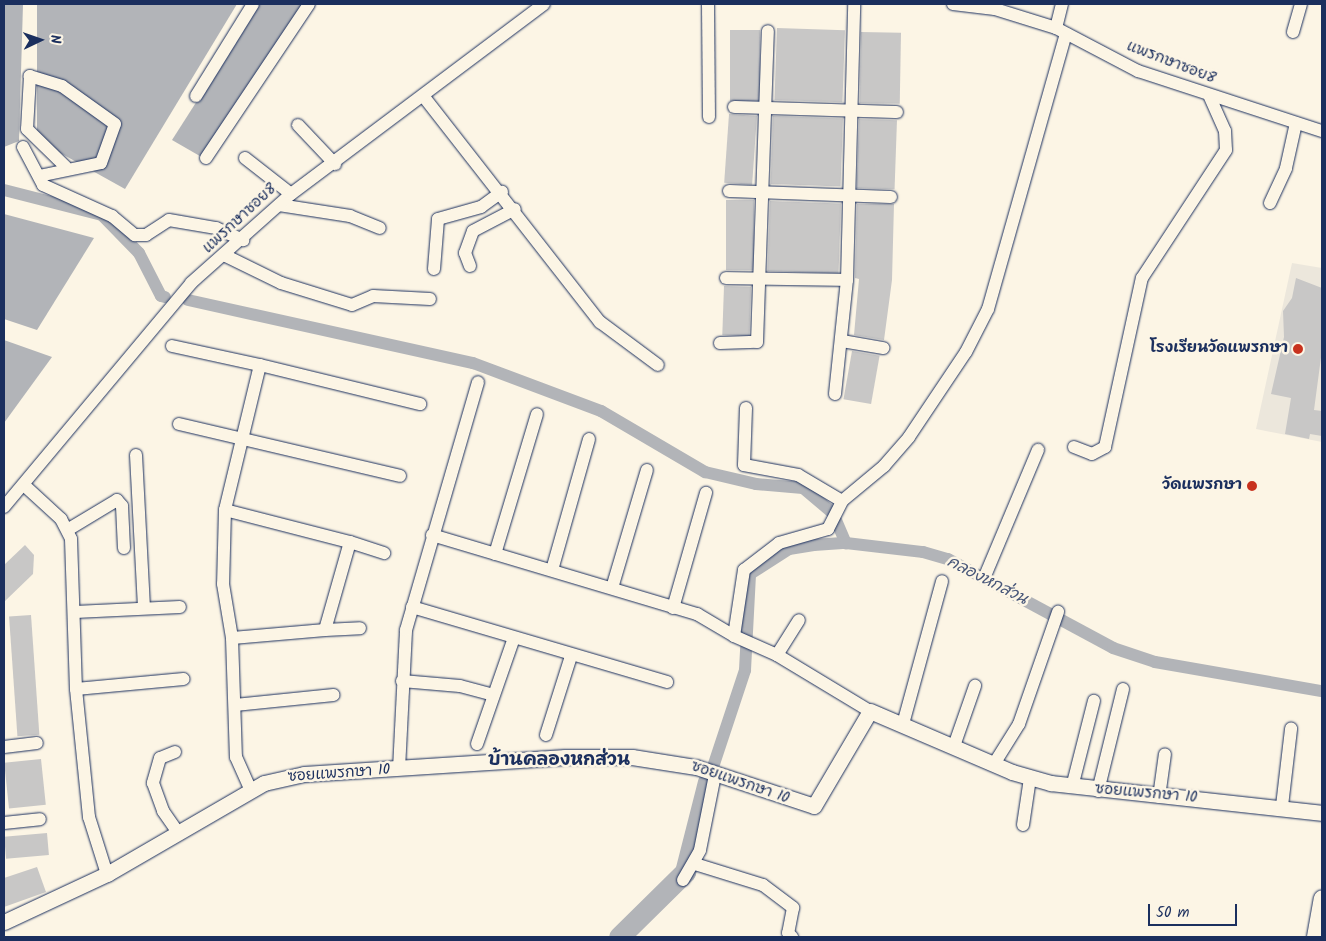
<!DOCTYPE html>
<meta charset="utf-8">
<style>
body{margin:0}
#map{position:relative;width:1326px;height:941px;overflow:hidden;background:#fcf5e5;font-family:Kalam,"Playpen Sans Thai",sans-serif}
div>[style]{position:absolute}
[style*='--x']{left:calc(var(--x)*1px);top:calc(var(--y)*1px);width:calc(var(--w)*1px);rotate:calc(var(--a)*1deg)}
.built>*{inset:0;background:#ece7dc}
.water>*{inset:0;background:#b2b4b8}
.canal>*{height:12px;margin:-6px;padding:0 6px;transform-origin:6px;border-radius:6px;background:#b2b4b8}
.river>*{height:21px;margin:-10.5px;padding:0 10.5px;transform-origin:10.5px;border-radius:10.5px;background:#b2b4b8}
.building>*{inset:0;background:#c8c7c6;transform-origin:0 0}
.roads{filter:drop-shadow(0 0 1px #1b2f5e) drop-shadow(0 0 1px #1b2f5e)}
.minor>*{height:12px;margin:-6px;padding:0 6px;transform-origin:6px;border-radius:6px;background:#fcf5e5}
.tertiary>*{height:15px;margin:-7.5px;padding:0 7.5px;transform-origin:7.5px;border-radius:7.5px;background:#fcf5e5}
.secondary>*{height:16px;margin:-8px;padding:0 8px;transform-origin:8px;border-radius:8px;background:#fcf5e5}
.dots>*{width:14px;height:14px;translate:-50% -50%;box-sizing:border-box;border:2px solid #fcf5e5;border-radius:50%}
span{translate:-50% -50%;white-space:nowrap;text-align:center;line-height:1.15;-webkit-text-stroke:5px #fcf5e5;paint-order:stroke}
.street-label{font-size:15px;color:#1b2f5e}
.poi-label{font-size:15px;color:#1b2f5e;font-weight:700}
.right{translate:-100% -50%;text-align:right}
.water-label{font-size:16px;color:#485779;font-style:italic}
.quarter-label{font-size:18px;color:#1b2f5e;font-weight:700}
.frame{position:absolute;inset:0;border:5px solid #1b2f5e;pointer-events:none}
.north{position:absolute;left:15px;top:15px;width:50px;height:50px;-webkit-text-stroke:4px #fcf5e5;paint-order:stroke;rotate:87deg;font-size:14px;font-weight:700;line-height:20px;text-align:center;color:#1b2f5e}
.north::after{content:'';display:block;margin:auto;width:18px;height:22px;background:#1b2f5e;clip-path:polygon(50% 0,100% 100%,50% 72%,0 100%)}
.scale{position:absolute;left:1148px;top:904px;width:89px;height:22px;box-sizing:border-box;border:2px solid #1b2f5e;border-top:0;padding-left:6px;font-size:15px;line-height:18px;white-space:nowrap;color:#1b2f5e;-webkit-text-stroke:4px #fcf5e5;paint-order:stroke}
</style>
<div id="map">
<div class="built">
<i style="clip-path:polygon(1292px 263px,1322px 268px,1322px 442px,1256px 429px)"></i>
</div>
<div class="water">
<i style="clip-path:polygon(4px 4px,23px 4px,19px 141px,4px 147px)"></i>
<i style="clip-path:polygon(37px 4px,237px 4px,125px 189px,37px 140px)"></i>
<i style="clip-path:polygon(259px 4px,312px 4px,205px 159px,172px 140px)"></i>
<i style="clip-path:polygon(4px 214px,94px 238px,37px 330px,4px 319px)"></i>
<i style="clip-path:polygon(4px 340px,52px 357px,4px 423px)"></i>
</div>
<div class="canal">
<i style="--x:4;--y:190;--w:101;--a:14.3"></i>
<i style="--x:102;--y:215;--w:53;--a:45.8"></i>
<i style="--x:139;--y:253;--w:48;--a:62.9"></i>
<i style="--x:161;--y:296;--w:4;--a:14"></i>
<i style="--x:188;--y:300;--w:292;--a:12.5"></i>
<i style="--x:473;--y:363;--w:137;--a:20.6"></i>
<i style="--x:601;--y:411;--w:121;--a:30.4"></i>
<i style="--x:705;--y:472;--w:52;--a:13.2"></i>
<i style="--x:756;--y:484;--w:47;--a:4.9"></i>
<i style="--x:803;--y:488;--w:39;--a:40"></i>
<i style="--x:833;--y:513;--w:33;--a:67"></i>
<i style="--x:714;--y:764;--w:99;--a:-71.7"></i>
<i style="--x:745;--y:670;--w:96;--a:-87"></i>
<i style="--x:750;--y:574;--w:46;--a:-32.7"></i>
<i style="--x:789;--y:549;--w:25;--a:-9"></i>
<i style="--x:814;--y:545;--w:32;--a:-4"></i>
<i style="--x:846;--y:543;--w:78;--a:6.7"></i>
<i style="--x:923;--y:552;--w:26;--a:16"></i>
<i style="--x:948;--y:559;--w:187;--a:28.3"></i>
<i style="--x:1113;--y:648;--w:44;--a:18.4"></i>
<i style="--x:1155;--y:662;--w:169;--a:9.9"></i>
</div>
<div class="river">
<i style="--x:619;--y:937;--w:93;--a:-44.6"></i>
<i style="--x:685;--y:872;--w:93;--a:-75.7"></i>
</div>
<div class="building">
<i style="left:777px;top:28px;width:68px;height:72px;rotate:2deg"></i>
<i style="left:730px;top:30px;width:30px;height:71px"></i>
<i style="left:861px;top:32px;width:40px;height:71px;rotate:1deg"></i>
<i style="left:729px;top:114px;width:28px;height:69px;rotate:4deg"></i>
<i style="left:773px;top:116px;width:70px;height:68px;rotate:2deg"></i>
<i style="left:859px;top:119px;width:38px;height:69px;rotate:2deg"></i>
<i style="left:726px;top:200px;width:28px;height:70px"></i>
<i style="left:770px;top:201px;width:71px;height:70px;rotate:2deg"></i>
<i style="clip-path:polygon(857px 204px,894px 204px,892px 280px,884px 340px,854px 335px,859px 279px,855px 278px)"></i>
<i style="clip-path:polygon(1296px 278px,1322px 288px,1322px 350px,1314px 410px,1322px 411px,1322px 436px,1310px 434px,1309px 439px,1285px 434px,1291px 398px,1271px 394px,1284px 337px,1283px 311px,1292px 298px)"></i>
<i style="left:724px;top:286px;width:27px;height:49px;rotate:2deg"></i>
<i style="left:852px;top:351px;width:28px;height:49px;rotate:10deg"></i>
<i style="clip-path:polygon(25px 545px,34px 555px,33px 574px,4px 602px,4px 565px)"></i>
<i style="left:31px;top:615px;width:120px;height:22px;rotate:86deg"></i>
<i style="left:41px;top:759px;width:46px;height:37px;rotate:84deg"></i>
<i style="left:47px;top:833px;width:22px;height:43px;rotate:85deg"></i>
<i style="clip-path:polygon(37px 867px,46px 892px,4px 907px,4px 878px)"></i>
</div>
<div class="roads">
<div class="minor">
<i style="--x:708;--y:4;--w:113;--a:89.5"></i>
<i style="--x:953;--y:4;--w:42;--a:6.8"></i>
<i style="--x:995;--y:9;--w:64;--a:17.3"></i>
<i style="--x:1056;--y:28;--w:93;--a:27.7"></i>
<i style="--x:1138;--y:71;--w:194;--a:18.1"></i>
<i style="--x:1056;--y:28;--w:25;--a:-76"></i>
<i style="--x:1293;--y:32;--w:29;--a:-74"></i>
<i style="--x:196;--y:96;--w:108;--a:-58.2"></i>
<i style="--x:424;--y:97;--w:286;--a:52"></i>
<i style="--x:600;--y:322;--w:72;--a:36.6"></i>
<i style="--x:734;--y:107;--w:163;--a:1.8"></i>
<i style="--x:298;--y:125;--w:54;--a:46.5"></i>
<i style="--x:23;--y:147;--w:43;--a:62.2"></i>
<i style="--x:43;--y:185;--w:76;--a:24.2"></i>
<i style="--x:112;--y:216;--w:30;--a:40"></i>
<i style="--x:135;--y:235;--w:11;--a:0"></i>
<i style="--x:146;--y:235;--w:27;--a:-33"></i>
<i style="--x:169;--y:220;--w:48;--a:9.7"></i>
<i style="--x:216;--y:228;--w:30;--a:24"></i>
<i style="--x:206;--y:158;--w:185;--a:-56.2"></i>
<i style="--x:245;--y:158;--w:58;--a:38"></i>
<i style="--x:39;--y:176;--w:63;--a:-11.8"></i>
<i style="--x:101;--y:163;--w:41;--a:-70.3"></i>
<i style="--x:115;--y:124;--w:65;--a:-144.4"></i>
<i style="--x:62;--y:86;--w:34;--a:-163"></i>
<i style="--x:30;--y:76;--w:53;--a:93.2"></i>
<i style="--x:27;--y:129;--w:54;--a:44.3"></i>
<i style="--x:729;--y:191;--w:162;--a:2.1"></i>
<i style="--x:1270;--y:203;--w:38;--a:-65"></i>
<i style="--x:1286;--y:168;--w:46;--a:-77.5"></i>
<i style="--x:279;--y:205;--w:72;--a:8.8"></i>
<i style="--x:350;--y:216;--w:32;--a:22"></i>
<i style="--x:226;--y:256;--w:61;--a:26.1"></i>
<i style="--x:281;--y:283;--w:74;--a:17.2"></i>
<i style="--x:352;--y:305;--w:23;--a:-23"></i>
<i style="--x:373;--y:296;--w:57;--a:3"></i>
<i style="--x:470;--y:266;--w:14;--a:-111"></i>
<i style="--x:465;--y:253;--w:23;--a:-70"></i>
<i style="--x:473;--y:231;--w:47;--a:-27.6"></i>
<i style="--x:434;--y:269;--w:50;--a:-85.4"></i>
<i style="--x:438;--y:219;--w:45;--a:-15.6"></i>
<i style="--x:481;--y:207;--w:26;--a:-36"></i>
<i style="--x:726;--y:278;--w:121;--a:0.9"></i>
<i style="--x:842;--y:341;--w:42;--a:9.7"></i>
<i style="--x:720;--y:343;--w:37;--a:-2"></i>
<i style="--x:757;--y:342;--w:311;--a:-88"></i>
<i style="--x:172;--y:346;--w:90;--a:12.2"></i>
<i style="--x:260;--y:365;--w:149;--a:103.6"></i>
<i style="--x:225;--y:510;--w:74;--a:91.5"></i>
<i style="--x:223;--y:584;--w:55;--a:80.5"></i>
<i style="--x:232;--y:638;--w:119;--a:88.1"></i>
<i style="--x:236;--y:757;--w:37;--a:66"></i>
<i style="--x:260;--y:365;--w:165;--a:13.7"></i>
<i style="--x:835;--y:394;--w:115;--a:-84"></i>
<i style="--x:847;--y:280;--w:276;--a:-88.5"></i>
<i style="--x:746;--y:408;--w:57;--a:92"></i>
<i style="--x:744;--y:465;--w:55;--a:10.5"></i>
<i style="--x:798;--y:475;--w:51;--a:30.6"></i>
<i style="--x:179;--y:424;--w:227;--a:13.2"></i>
<i style="--x:1074;--y:447;--w:19;--a:21"></i>
<i style="--x:1092;--y:454;--w:15;--a:-28"></i>
<i style="--x:1105;--y:447;--w:173;--a:-77.7"></i>
<i style="--x:1142;--y:278;--w:153;--a:-56.7"></i>
<i style="--x:1226;--y:150;--w:19;--a:-93"></i>
<i style="--x:1225;--y:131;--w:39;--a:-114"></i>
<i style="--x:136;--y:455;--w:153;--a:87"></i>
<i style="--x:25;--y:486;--w:49;--a:42.5"></i>
<i style="--x:61;--y:519;--w:22;--a:63"></i>
<i style="--x:71;--y:539;--w:150;--a:88.1"></i>
<i style="--x:76;--y:689;--w:129;--a:84.2"></i>
<i style="--x:89;--y:817;--w:60;--a:72.5"></i>
<i style="--x:4;--y:507;--w:292;--a:-50.1"></i>
<i style="--x:191;--y:283;--w:134;--a:-41.7"></i>
<i style="--x:291;--y:194;--w:316;--a:-36.9"></i>
<i style="--x:225;--y:510;--w:129;--a:14.4"></i>
<i style="--x:350;--y:542;--w:91;--a:105.9"></i>
<i style="--x:325;--y:630;--w:93;--a:175.1"></i>
<i style="--x:69;--y:529;--w:56;--a:-31.1"></i>
<i style="--x:117;--y:500;--w:8;--a:50"></i>
<i style="--x:122;--y:506;--w:42;--a:87.3"></i>
<i style="--x:432;--y:535;--w:277;--a:16.6"></i>
<i style="--x:697;--y:614;--w:43;--a:30.7"></i>
<i style="--x:734;--y:636;--w:67;--a:-81.4"></i>
<i style="--x:744;--y:570;--w:44;--a:-37.6"></i>
<i style="--x:779;--y:543;--w:51;--a:-15.9"></i>
<i style="--x:828;--y:529;--w:31;--a:-63"></i>
<i style="--x:842;--y:501;--w:55;--a:-39.8"></i>
<i style="--x:884;--y:466;--w:38;--a:-49"></i>
<i style="--x:909;--y:437;--w:102;--a:-56.2"></i>
<i style="--x:966;--y:352;--w:48;--a:-62.9"></i>
<i style="--x:988;--y:309;--w:286;--a:-74.2"></i>
<i style="--x:350;--y:542;--w:36;--a:18"></i>
<i style="--x:495;--y:554;--w:146;--a:-73.3"></i>
<i style="--x:552;--y:570;--w:136;--a:-74.2"></i>
<i style="--x:985;--y:576;--w:137;--a:-67.2"></i>
<i style="--x:612;--y:588;--w:123;--a:-73.5"></i>
<i style="--x:412;--y:607;--w:266;--a:16.4"></i>
<i style="--x:673;--y:608;--w:120;--a:-74"></i>
<i style="--x:75;--y:612;--w:105;--a:-2.7"></i>
<i style="--x:325;--y:630;--w:35;--a:-3"></i>
<i style="--x:734;--y:636;--w:47;--a:23.8"></i>
<i style="--x:777;--y:655;--w:109;--a:31.1"></i>
<i style="--x:777;--y:655;--w:41;--a:-57.8"></i>
<i style="--x:402;--y:681;--w:58;--a:4.9"></i>
<i style="--x:460;--y:686;--w:34;--a:15"></i>
<i style="--x:76;--y:689;--w:108;--a:-5.3"></i>
<i style="--x:235;--y:705;--w:99;--a:-5.8"></i>
<i style="--x:903;--y:724;--w:148;--a:-74.7"></i>
<i style="--x:546;--y:735;--w:83;--a:-72.4"></i>
<i style="--x:477;--y:744;--w:112;--a:-70.8"></i>
<i style="--x:954;--y:746;--w:64;--a:-70.7"></i>
<i style="--x:4;--y:747;--w:33;--a:-7"></i>
<i style="--x:175;--y:752;--w:16;--a:158"></i>
<i style="--x:160;--y:758;--w:26;--a:106"></i>
<i style="--x:153;--y:783;--w:30;--a:70"></i>
<i style="--x:163;--y:811;--w:28;--a:55"></i>
<i style="--x:994;--y:764;--w:47;--a:-58"></i>
<i style="--x:1019;--y:724;--w:119;--a:-70.8"></i>
<i style="--x:399;--y:769;--w:139;--a:-87.1"></i>
<i style="--x:406;--y:630;--w:258;--a:-73.8"></i>
<i style="--x:1072;--y:787;--w:89;--a:-75.7"></i>
<i style="--x:1098;--y:791;--w:105;--a:-76.2"></i>
<i style="--x:1159;--y:797;--w:43;--a:-82.1"></i>
<i style="--x:1282;--y:806;--w:78;--a:-83.3"></i>
<i style="--x:4;--y:823;--w:36;--a:-6"></i>
<i style="--x:1023;--y:825;--w:48;--a:-81.5"></i>
<i style="--x:695;--y:864;--w:71;--a:17.2"></i>
<i style="--x:763;--y:885;--w:38;--a:37"></i>
<i style="--x:793;--y:908;--w:25;--a:101"></i>
<i style="--x:788;--y:933;--w:6;--a:45"></i>
<i style="--x:683;--y:880;--w:34;--a:-60"></i>
<i style="--x:700;--y:850;--w:76;--a:-78.7"></i>
</div>
<div class="tertiary">
<i style="--x:4;--y:922;--w:114;--a:-25"></i>
<i style="--x:107;--y:874;--w:181;--a:-30.1"></i>
<i style="--x:264;--y:783;--w:41;--a:-12.7"></i>
<i style="--x:304;--y:774;--w:262;--a:-3.7"></i>
<i style="--x:565;--y:757;--w:67;--a:0"></i>
<i style="--x:632;--y:757;--w:65;--a:8.9"></i>
<i style="--x:696;--y:767;--w:124;--a:18.3"></i>
<i style="--x:814;--y:806;--w:110;--a:-59.5"></i>
<i style="--x:870;--y:711;--w:155;--a:23.2"></i>
<i style="--x:1012;--y:772;--w:41;--a:15.8"></i>
<i style="--x:1051;--y:783;--w:273;--a:6.3"></i>
</div>
<div class="secondary">
<i style="--x:1315;--y:937;--w:39;--a:-80"></i>
</div>
</div>
<div class="dots">
<i style="left:1298px;top:349px;background:#c8321e"></i>
<i style="left:1252px;top:486px;background:#c8321e"></i>
</div>
<div class="street-label">
<span style="left:1171px;top:63px;rotate:21deg">แพรกษาซอย8</span>
<span style="left:240px;top:219px;rotate:-43deg">แพรกษาซอย8</span>
<span style="left:339px;top:774px;rotate:-4deg">ซอยแพรกษา 10</span>
<span style="left:740px;top:783px;rotate:19deg">ซอยแพรกษา 10</span>
<span style="left:1146px;top:794px;rotate:5deg">ซอยแพรกษา 10</span>
</div>
<div class="poi-label">
<span class="right" style="left:1288px;top:349px">โรงเรียนวัดแพรกษา</span>
<span class="right" style="left:1242px;top:486px">วัดแพรกษา</span>
</div>
<div class="water-label">
<span style="left:987px;top:581px;rotate:27deg">คลองหกส่วน</span>
</div>
<div class="quarter-label">
<span style="left:559px;top:761px">บ้านคลองหกส่วน</span>
</div>
<div class="frame"></div>
<div class="north">N</div>
<div class="scale">50 m</div>
</div>
